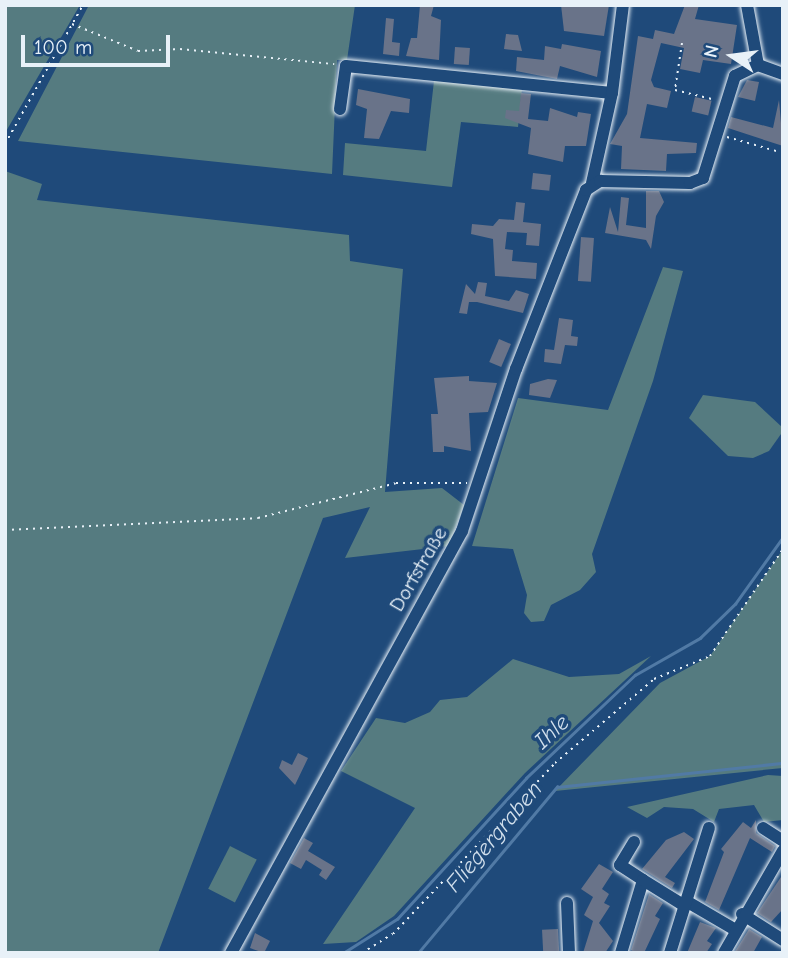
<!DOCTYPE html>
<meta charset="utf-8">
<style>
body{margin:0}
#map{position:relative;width:788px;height:958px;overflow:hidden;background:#1f4a7a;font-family:"Comic Neue",sans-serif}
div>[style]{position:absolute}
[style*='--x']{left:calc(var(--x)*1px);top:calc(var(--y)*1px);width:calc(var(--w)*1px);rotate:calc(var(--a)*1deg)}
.green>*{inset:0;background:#557b80;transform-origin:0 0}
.stream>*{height:2.5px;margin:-1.25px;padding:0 1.25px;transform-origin:1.25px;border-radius:1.25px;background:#517aa5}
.building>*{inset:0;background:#697389;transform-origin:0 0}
.path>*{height:2px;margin-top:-1px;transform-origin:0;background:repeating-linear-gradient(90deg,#e8f1f8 0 2px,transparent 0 7px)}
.roads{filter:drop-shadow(0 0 2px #e8f1f8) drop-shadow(0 0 2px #e8f1f8)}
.minor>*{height:12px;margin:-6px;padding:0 6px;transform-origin:6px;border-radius:6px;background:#1f4a7a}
span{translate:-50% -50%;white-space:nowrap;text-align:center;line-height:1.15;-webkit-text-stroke:7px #1f4a7a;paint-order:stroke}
.street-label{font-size:21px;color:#e8f1f8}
.water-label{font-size:23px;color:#d1dfec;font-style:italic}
.frame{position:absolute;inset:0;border:7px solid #e8f1f8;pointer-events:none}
.north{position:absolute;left:697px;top:21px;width:70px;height:70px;-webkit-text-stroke:5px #1f4a7a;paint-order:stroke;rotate:283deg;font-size:19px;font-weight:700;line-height:28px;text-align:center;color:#e8f1f8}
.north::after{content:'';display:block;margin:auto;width:24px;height:32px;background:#e8f1f8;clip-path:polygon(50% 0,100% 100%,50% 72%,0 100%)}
.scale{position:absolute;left:21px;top:35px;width:149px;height:32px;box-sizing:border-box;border:4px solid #e8f1f8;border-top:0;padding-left:9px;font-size:21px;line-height:24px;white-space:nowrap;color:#e8f1f8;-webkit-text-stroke:5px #1f4a7a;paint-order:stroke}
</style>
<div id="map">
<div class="green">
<i style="clip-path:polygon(5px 5px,80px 5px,5px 133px)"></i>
<i style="clip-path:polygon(89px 5px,355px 5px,347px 60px,337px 60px,332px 174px,18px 141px)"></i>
<i style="clip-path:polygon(434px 81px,522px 89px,518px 127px,461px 122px,452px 187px,343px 175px,345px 143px,426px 151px)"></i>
<i style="clip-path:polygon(5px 171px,42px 184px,37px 200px,349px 235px,350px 261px,403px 269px,385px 492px,442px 488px,464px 505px,449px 546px,345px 558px,370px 507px,323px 518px,158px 953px,5px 953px)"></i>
<i style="clip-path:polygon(663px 267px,683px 271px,653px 381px,592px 554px,596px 572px,580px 590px,551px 605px,544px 621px,531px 622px,524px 613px,527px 595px,513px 549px,472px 546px,518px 398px,608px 410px)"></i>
<i style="clip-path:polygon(703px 395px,755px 402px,783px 428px,781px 434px,769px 451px,753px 458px,728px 456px,689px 418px)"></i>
<i style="clip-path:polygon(783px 549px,783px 768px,555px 791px,660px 683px,710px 656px)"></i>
<i style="clip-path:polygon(651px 656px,525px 773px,394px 916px,356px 942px,323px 944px,415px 808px,341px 771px,376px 718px,405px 723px,430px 712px,440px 700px,467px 697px,513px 659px,569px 677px,619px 674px)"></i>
<i style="clip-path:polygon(768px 775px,783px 776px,783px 820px,764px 822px,754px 805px,719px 809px,714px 822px,693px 809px,664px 807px,647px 818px,627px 807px)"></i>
<i style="left:230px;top:846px;width:30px;height:48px;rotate:27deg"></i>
</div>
<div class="stream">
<i style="--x:343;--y:953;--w:64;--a:-32.2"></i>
<i style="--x:397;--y:919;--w:191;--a:-47.5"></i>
<i style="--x:526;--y:778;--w:150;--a:-43.4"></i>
<i style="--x:635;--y:675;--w:75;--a:-29.6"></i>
<i style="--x:700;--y:638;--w:49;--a:-44.2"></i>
<i style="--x:735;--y:604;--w:82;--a:-54.4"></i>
<i style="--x:418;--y:953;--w:217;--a:-50.1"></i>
<i style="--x:557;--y:787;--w:227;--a:-6.1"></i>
</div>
<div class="building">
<i style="clip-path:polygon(420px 5px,434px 5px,431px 16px,441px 20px,439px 60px,406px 56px,411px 38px,417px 38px)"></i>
<i style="clip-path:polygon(561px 5px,609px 5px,604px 36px,564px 31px)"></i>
<i style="clip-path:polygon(685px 5px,699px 5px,695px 19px,737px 25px,731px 64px,703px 60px,700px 73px,680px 69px,684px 48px,661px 43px,651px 80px,654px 87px,671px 91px,667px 108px,647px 104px,640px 138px,697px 143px,696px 153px,667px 154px,666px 171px,621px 169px,622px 146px,610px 144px,627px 114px,638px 36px,653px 39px,655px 30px,674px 34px)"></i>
<i style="clip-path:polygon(386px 18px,394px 19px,392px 42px,400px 43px,399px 56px,383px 54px)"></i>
<i style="clip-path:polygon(506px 34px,518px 35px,522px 51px,504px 49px)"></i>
<i style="clip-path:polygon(562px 44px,601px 51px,597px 77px,560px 66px,557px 79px,516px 71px,517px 57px,544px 60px,545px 46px,561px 49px)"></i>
<i style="left:455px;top:47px;width:15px;height:17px;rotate:4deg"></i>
<i style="clip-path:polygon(747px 80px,759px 82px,755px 101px,738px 97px)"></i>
<i style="clip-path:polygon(358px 89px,410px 99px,409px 113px,391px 111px,379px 139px,364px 138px,367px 109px,356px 105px)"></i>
<i style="clip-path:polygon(521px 93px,531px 94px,528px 119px,548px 121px,550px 108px,577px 117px,578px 112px,591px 114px,586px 146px,565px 146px,563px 162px,528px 154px,531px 128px,505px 118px,506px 110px,519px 111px)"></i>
<i style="left:695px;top:97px;width:17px;height:15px;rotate:13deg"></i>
<i style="clip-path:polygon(779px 100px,783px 146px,728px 128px,731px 117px,773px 128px)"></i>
<i style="left:533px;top:173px;width:18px;height:16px;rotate:6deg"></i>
<i style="clip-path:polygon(646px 191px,659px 191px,664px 202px,656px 216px,651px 249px,646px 240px,605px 233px,610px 207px,618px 232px,621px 197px,629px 198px,626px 225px,646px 228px)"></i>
<i style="clip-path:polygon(516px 202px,525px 203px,523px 222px,541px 224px,539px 246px,526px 245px,527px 233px,507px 232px,505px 249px,513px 250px,512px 261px,537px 263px,536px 279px,495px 276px,493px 239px,471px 234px,472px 224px,493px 226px,499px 219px,514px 220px)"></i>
<i style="left:581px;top:237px;width:13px;height:44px;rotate:4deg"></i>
<i style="clip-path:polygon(478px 282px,487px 283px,485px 296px,509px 301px,516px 290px,529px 294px,523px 313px,477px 302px,469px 302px,467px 314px,459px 313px,466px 284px,475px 294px)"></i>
<i style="clip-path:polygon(559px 318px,573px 320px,571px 336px,578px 337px,577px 346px,565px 345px,561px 364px,544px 362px,545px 349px,554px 350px)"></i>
<i style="left:499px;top:339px;width:13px;height:25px;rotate:23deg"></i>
<i style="clip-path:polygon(469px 376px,469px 381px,497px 383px,488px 412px,469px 413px,471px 451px,444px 446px,444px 452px,433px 452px,431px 414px,438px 414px,434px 378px)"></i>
<i style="clip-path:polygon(548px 379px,557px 380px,550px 398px,529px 395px,530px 384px)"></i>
<i style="clip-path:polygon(298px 753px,308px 758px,295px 785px,279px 768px,282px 760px,292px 765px)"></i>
<i style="clip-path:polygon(756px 820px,756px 833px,775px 846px,772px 852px,750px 838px,719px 910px,705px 902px,724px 852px,721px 849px,743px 822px,751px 828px)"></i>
<i style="clip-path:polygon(684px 832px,694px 839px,665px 877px,675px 883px,672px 888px,642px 869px,666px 840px)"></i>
<i style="clip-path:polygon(304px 838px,313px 843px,308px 851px,335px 867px,326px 880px,319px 875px,322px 870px,306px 860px,301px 869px,290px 863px)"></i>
<i style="clip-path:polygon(599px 864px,613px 872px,602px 889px,609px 894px,604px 903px,610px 906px,599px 923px,613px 941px,605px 953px,583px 953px,593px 921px,584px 915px,593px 897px,581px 889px)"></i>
<i style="clip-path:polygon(783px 874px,783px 909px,771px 922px,757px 913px)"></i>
<i style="clip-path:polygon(649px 894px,663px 903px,655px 916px,660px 919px,644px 953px,636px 953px,631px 950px)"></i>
<i style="clip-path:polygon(700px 922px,716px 928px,707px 941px,712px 944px,706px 953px,687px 953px)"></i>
<i style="left:558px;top:929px;width:22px;height:16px;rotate:87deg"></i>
<i style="clip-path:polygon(749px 929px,762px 937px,753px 953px,734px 953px)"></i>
<i style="clip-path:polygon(255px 933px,270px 941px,264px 953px,250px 948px)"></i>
</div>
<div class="path">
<i style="--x:72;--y:24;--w:71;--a:22.2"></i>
<i style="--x:138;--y:51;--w:42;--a:-2.7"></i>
<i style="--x:180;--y:49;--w:155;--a:5.6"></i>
<i style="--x:682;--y:43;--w:48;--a:98.5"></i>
<i style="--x:675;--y:90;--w:42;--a:13.7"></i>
<i style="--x:727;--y:137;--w:58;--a:15.9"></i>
<i style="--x:5;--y:144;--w:159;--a:-60.7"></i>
<i style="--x:5;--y:530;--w:253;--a:-2.7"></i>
<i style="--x:258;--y:518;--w:142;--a:-14.2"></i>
<i style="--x:396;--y:483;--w:71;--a:0"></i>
<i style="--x:362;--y:953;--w:36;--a:-32"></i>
<i style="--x:393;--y:934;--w:236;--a:-46.5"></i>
<i style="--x:555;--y:763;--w:130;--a:-40.3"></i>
<i style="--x:654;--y:679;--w:61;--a:-22.3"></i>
<i style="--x:710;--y:656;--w:130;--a:-55.7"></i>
</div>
<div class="roads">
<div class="minor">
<i style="--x:747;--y:5;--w:61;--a:79.6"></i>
<i style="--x:340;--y:109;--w:43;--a:-82.1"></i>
<i style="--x:346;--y:66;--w:267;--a:5.8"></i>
<i style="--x:592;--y:183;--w:92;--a:-77.5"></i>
<i style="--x:612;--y:93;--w:89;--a:-82.9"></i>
<i style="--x:763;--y:828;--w:24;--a:33"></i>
<i style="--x:634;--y:842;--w:27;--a:121"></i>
<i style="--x:620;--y:865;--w:27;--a:33"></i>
<i style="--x:686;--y:901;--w:56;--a:30.3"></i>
<i style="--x:567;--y:903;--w:50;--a:87.7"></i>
<i style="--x:742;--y:914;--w:49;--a:32.4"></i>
<i style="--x:231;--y:953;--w:481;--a:-61.3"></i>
<i style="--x:462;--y:531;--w:171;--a:-71.6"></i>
<i style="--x:516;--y:369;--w:192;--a:-68.6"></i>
<i style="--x:586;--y:190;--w:17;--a:-33"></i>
<i style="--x:600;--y:181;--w:90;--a:1.3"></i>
<i style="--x:690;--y:183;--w:14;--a:-21"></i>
<i style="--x:703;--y:178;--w:107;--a:-72.6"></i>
<i style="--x:735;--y:76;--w:25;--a:-26"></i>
<i style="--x:758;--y:65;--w:27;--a:20"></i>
<i style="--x:621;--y:953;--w:76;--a:-73.2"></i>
<i style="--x:643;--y:880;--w:49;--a:31.8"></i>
<i style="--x:670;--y:953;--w:131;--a:-72.7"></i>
<i style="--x:724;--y:953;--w:118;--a:-60"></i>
</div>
</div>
<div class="street-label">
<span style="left:418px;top:569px;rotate:-60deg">Dorfstraße</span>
</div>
<div class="water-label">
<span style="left:552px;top:732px;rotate:-43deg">Ihle</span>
<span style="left:494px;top:837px;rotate:-50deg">Fliegergraben</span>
</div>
<div class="frame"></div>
<div class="north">N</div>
<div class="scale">100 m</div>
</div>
